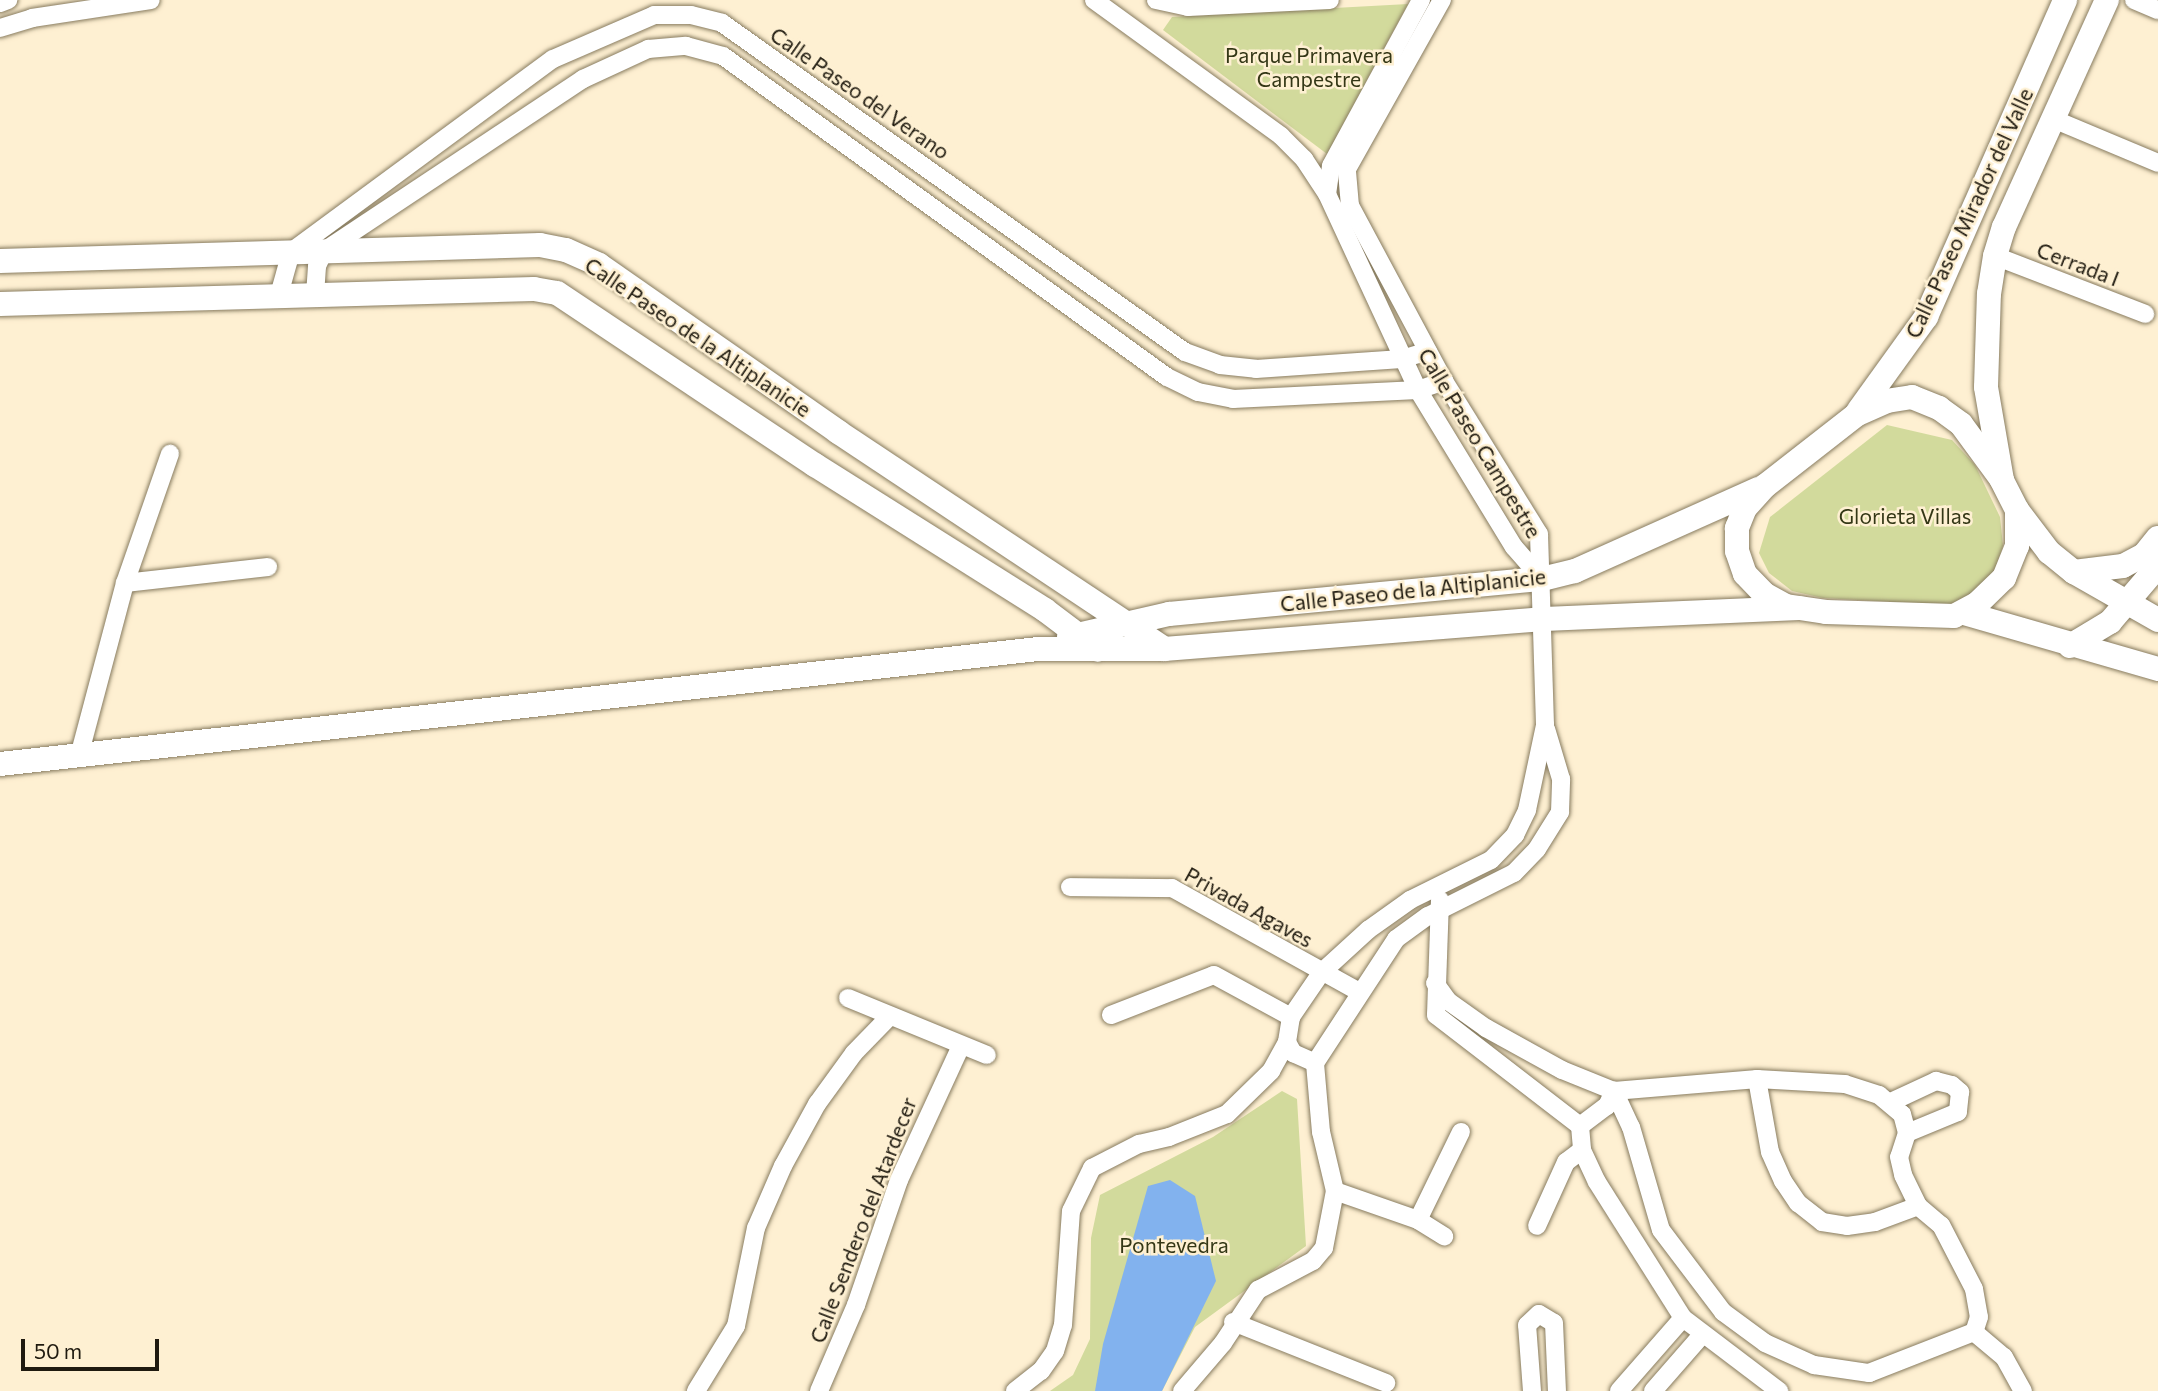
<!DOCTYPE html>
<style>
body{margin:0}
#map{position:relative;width:2158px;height:1391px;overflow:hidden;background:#fef0d2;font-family:Commissioner,sans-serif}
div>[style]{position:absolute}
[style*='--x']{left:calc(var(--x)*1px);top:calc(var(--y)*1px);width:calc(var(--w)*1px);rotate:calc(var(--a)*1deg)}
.green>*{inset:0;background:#d2da9c}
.water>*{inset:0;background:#82b2ee}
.roads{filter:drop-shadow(0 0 2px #877b5f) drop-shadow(0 0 2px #877b5f)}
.street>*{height:18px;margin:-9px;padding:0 9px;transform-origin:9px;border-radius:9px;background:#fff}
.secondary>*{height:24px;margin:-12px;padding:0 12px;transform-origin:12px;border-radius:12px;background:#fff}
span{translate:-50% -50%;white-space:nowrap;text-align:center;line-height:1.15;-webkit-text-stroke:5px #fef0d2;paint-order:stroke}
.park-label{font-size:21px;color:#343716}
.street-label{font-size:21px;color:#1f1a0f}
.scale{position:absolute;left:21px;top:1339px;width:138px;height:32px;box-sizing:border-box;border:4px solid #1f1a0f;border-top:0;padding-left:9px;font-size:21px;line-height:24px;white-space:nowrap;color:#1f1a0f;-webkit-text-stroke:5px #fef0d2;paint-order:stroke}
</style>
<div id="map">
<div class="green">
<i style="clip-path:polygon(1408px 4px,1327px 154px,1163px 30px,1172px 17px)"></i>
<i style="clip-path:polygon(1887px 425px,1952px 440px,1975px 465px,2000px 517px,2003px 546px,1995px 570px,1971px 596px,1949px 605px,1823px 598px,1792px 591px,1769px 573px,1759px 553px,1770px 517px)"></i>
<i style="clip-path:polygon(1282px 1091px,1297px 1099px,1306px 1246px,1195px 1327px,1162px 1391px,1050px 1391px,1073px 1375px,1090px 1339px,1091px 1238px,1100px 1195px,1213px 1137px)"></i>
</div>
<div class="water">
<i style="clip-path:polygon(1170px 1180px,1195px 1196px,1216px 1281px,1162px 1391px,1095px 1391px,1103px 1344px,1148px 1186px)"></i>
</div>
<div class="roads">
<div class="street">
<i style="--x:1094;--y:0;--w:231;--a:36"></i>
<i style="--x:1281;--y:136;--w:33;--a:45"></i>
<i style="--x:1304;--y:159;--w:42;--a:56.7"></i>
<i style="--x:1156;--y:0;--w:33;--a:12"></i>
<i style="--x:1188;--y:7;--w:142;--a:-2.8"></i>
<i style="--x:1421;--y:0;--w:189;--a:118.5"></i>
<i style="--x:1331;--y:166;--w:28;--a:98"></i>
<i style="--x:1327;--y:194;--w:216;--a:65.1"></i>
<i style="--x:1418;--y:390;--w:184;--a:58.6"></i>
<i style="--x:1514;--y:547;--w:43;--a:48.8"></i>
<i style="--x:2134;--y:0;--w:26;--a:23"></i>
<i style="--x:0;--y:3;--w:9;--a:-21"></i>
<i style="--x:0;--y:28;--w:34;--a:-17"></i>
<i style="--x:32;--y:18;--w:120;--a:-8.6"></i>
<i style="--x:2053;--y:119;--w:114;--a:22.7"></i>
<i style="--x:1995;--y:256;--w:161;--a:21.1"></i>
<i style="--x:279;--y:295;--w:45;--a:-74.4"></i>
<i style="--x:291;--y:252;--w:325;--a:-36.4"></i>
<i style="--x:553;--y:59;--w:110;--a:-23.5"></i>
<i style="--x:654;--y:15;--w:37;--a:0"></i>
<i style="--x:691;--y:15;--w:32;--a:14"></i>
<i style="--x:722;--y:23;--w:568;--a:35.4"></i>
<i style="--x:1185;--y:352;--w:37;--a:20"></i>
<i style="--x:1220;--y:365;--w:36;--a:6"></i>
<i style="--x:1256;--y:369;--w:146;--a:-3.9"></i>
<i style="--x:1402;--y:359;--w:27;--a:-17"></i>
<i style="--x:315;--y:295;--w:29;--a:-86"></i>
<i style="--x:317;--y:266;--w:17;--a:-65"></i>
<i style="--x:324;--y:251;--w:311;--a:-33.6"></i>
<i style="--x:583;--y:79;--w:72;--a:-24.8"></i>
<i style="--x:648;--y:49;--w:38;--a:-5"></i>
<i style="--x:686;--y:46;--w:38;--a:15"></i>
<i style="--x:723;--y:56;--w:548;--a:35.87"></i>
<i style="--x:1167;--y:377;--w:34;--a:26"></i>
<i style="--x:1198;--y:392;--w:36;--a:11"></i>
<i style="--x:1233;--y:399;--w:185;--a:-2.8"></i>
<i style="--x:1418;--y:390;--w:28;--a:-19"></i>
<i style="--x:125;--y:583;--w:144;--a:-6.4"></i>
<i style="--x:79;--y:756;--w:179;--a:-75.1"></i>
<i style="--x:125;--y:583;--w:137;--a:-70.8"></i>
<i style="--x:1070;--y:887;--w:102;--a:0.6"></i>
<i style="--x:1172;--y:888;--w:213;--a:29"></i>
<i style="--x:1440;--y:900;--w:115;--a:92"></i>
<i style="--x:1436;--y:1015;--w:182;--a:37.6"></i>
<i style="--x:1580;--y:1126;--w:24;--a:85"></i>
<i style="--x:1582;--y:1150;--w:20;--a:143"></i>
<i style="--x:1566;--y:1162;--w:70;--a:114.4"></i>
<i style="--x:1435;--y:983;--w:22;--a:54"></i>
<i style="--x:1448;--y:1001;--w:47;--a:35.4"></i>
<i style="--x:1486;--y:1028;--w:87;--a:28.9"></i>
<i style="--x:1562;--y:1070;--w:56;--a:22"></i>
<i style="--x:1614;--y:1091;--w:40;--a:65"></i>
<i style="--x:1631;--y:1127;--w:107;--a:73.8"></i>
<i style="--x:1661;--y:1230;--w:103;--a:52.9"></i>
<i style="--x:1723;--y:1312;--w:52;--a:36.4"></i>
<i style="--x:1765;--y:1343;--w:54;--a:24.2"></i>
<i style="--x:1814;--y:1365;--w:56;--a:8.3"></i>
<i style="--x:1869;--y:1373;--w:113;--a:-21.3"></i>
<i style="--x:1974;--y:1332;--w:39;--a:40"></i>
<i style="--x:2004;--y:1357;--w:39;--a:61"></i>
<i style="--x:848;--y:998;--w:150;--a:22.3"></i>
<i style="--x:1111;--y:1015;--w:110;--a:-21.2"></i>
<i style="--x:1214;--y:975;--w:88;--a:28.6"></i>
<i style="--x:1287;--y:1042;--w:13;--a:61"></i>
<i style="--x:1293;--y:1053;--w:24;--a:24"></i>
<i style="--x:1757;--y:1079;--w:74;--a:79.9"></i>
<i style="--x:1770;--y:1152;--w:32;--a:66"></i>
<i style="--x:1783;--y:1181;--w:27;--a:56"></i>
<i style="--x:1798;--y:1203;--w:31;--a:38"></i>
<i style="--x:1822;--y:1222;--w:25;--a:9"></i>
<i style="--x:1847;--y:1226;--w:28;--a:-8"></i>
<i style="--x:1875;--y:1222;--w:46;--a:-20.4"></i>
<i style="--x:1891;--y:1102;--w:50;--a:-25"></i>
<i style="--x:1936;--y:1081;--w:16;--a:14"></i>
<i style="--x:1952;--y:1085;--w:11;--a:41"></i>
<i style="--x:1960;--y:1092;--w:20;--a:96"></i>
<i style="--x:1958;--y:1112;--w:55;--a:157.6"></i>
<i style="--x:1580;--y:1126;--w:34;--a:-37"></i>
<i style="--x:1607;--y:1106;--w:17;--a:-65"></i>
<i style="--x:1614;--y:1091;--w:144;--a:-4.8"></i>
<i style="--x:1757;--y:1079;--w:88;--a:3.3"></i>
<i style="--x:1845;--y:1084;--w:36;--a:18"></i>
<i style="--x:1879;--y:1095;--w:30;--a:40"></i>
<i style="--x:1902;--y:1114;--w:20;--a:75"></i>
<i style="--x:1907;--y:1133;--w:25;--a:108"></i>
<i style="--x:1899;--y:1157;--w:18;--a:77"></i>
<i style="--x:1903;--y:1175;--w:34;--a:64"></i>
<i style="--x:1918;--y:1206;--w:30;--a:40"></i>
<i style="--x:1941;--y:1225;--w:72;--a:62.7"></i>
<i style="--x:1974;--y:1289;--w:28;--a:80"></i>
<i style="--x:1979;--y:1317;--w:16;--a:108"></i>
<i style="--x:1582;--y:1150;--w:35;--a:65"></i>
<i style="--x:1597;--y:1182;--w:161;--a:57.7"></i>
<i style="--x:1683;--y:1318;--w:121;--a:37.2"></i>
<i style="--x:1335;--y:1191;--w:88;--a:19.3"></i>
<i style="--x:1418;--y:1220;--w:31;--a:32"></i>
<i style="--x:1418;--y:1220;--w:98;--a:-64"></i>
<i style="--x:1233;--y:1322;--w:165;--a:21.7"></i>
<i style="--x:696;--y:1391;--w:76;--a:-58.4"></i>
<i style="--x:736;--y:1326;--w:100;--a:-78.5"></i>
<i style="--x:756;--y:1228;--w:68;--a:-66.5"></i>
<i style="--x:783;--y:1166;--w:71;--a:-61.3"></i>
<i style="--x:817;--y:1104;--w:63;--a:-54"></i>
<i style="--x:854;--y:1053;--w:52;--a:-45.8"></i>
<i style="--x:819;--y:1391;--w:94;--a:-66.7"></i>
<i style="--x:856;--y:1305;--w:132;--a:-71"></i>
<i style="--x:899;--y:1180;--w:148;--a:-65.2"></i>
<i style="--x:1015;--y:1391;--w:33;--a:-38"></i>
<i style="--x:1041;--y:1371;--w:24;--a:-55"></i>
<i style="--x:1055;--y:1351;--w:27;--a:-73"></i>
<i style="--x:1063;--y:1325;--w:114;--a:-86"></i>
<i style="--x:1071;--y:1211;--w:48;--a:-64"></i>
<i style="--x:1092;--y:1168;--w:53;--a:-27.1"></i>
<i style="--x:1139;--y:1144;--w:31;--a:-13"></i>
<i style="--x:1169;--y:1137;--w:62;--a:-21.6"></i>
<i style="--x:1227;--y:1114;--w:62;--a:-44.3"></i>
<i style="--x:1271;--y:1071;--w:33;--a:-61"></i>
<i style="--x:1287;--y:1042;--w:25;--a:-81"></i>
<i style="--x:1291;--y:1017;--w:53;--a:-55.7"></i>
<i style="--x:1321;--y:973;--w:64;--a:-42.5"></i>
<i style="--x:1368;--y:930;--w:52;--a:-35.5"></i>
<i style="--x:1410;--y:900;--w:90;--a:-26.3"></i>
<i style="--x:1491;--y:860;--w:35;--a:-46"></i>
<i style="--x:1515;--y:835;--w:28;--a:-64"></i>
<i style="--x:1527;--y:810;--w:87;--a:-78"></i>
<i style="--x:1545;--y:725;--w:191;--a:-91.8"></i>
<i style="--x:1539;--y:534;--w:180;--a:-121.8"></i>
<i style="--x:1444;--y:381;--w:199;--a:-118.2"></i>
<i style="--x:1350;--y:206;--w:37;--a:-95"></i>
<i style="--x:1347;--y:169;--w:194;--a:-60.7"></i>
<i style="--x:1182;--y:1391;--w:63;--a:-49.5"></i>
<i style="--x:1223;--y:1343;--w:64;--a:-56.6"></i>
<i style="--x:1258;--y:1290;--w:62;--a:-27.8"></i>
<i style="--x:1313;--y:1261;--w:17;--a:-50"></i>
<i style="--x:1324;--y:1248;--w:58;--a:-79.1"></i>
<i style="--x:1335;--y:1191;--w:61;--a:-103.3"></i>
<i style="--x:1321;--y:1132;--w:69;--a:-95"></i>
<i style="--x:1315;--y:1063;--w:148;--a:-56.8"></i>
<i style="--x:1396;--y:939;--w:39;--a:-36"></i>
<i style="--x:1428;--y:916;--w:96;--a:-26.6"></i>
<i style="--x:1514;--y:873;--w:33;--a:-46"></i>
<i style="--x:1537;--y:849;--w:44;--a:-58.1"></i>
<i style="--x:1560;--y:812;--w:33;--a:-88"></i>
<i style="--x:1561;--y:779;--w:52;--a:-106.7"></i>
<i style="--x:1532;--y:1391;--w:66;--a:-94.3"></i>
<i style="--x:1527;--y:1325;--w:16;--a:-43"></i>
<i style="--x:1539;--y:1314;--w:17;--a:31"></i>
<i style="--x:1554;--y:1323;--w:68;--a:87.5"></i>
<i style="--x:1619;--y:1391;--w:97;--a:-48.8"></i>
<i style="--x:1653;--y:1391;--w:73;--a:-48.9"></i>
</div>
<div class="secondary">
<i style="--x:0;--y:261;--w:540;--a:-1.7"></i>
<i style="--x:540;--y:245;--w:26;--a:11"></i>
<i style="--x:566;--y:250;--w:36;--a:24"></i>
<i style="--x:599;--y:265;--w:292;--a:34.9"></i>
<i style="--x:838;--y:432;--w:392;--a:33.6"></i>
<i style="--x:0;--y:304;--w:534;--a:-1.61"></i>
<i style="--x:534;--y:289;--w:23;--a:10"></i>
<i style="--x:557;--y:293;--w:310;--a:33.7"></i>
<i style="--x:815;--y:465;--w:272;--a:32.2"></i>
<i style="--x:1045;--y:610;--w:66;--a:37"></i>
<i style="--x:1859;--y:410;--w:115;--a:-54.2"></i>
<i style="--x:1926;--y:317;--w:346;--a:-66.3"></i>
<i style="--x:2002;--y:480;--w:69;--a:-126.2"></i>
<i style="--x:1961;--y:424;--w:27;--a:-144"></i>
<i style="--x:1939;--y:408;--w:29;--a:-158"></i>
<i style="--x:1912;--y:397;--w:25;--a:171"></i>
<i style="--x:1887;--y:401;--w:34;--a:156"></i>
<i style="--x:1856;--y:415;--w:115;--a:142"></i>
<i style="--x:1765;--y:486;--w:30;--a:132"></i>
<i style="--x:1745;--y:508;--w:22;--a:112"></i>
<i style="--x:1737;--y:528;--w:23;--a:90"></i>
<i style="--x:1737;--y:551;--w:24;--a:71"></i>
<i style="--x:1745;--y:574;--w:28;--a:46"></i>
<i style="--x:1764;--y:594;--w:25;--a:29"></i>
<i style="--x:1786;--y:606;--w:40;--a:8.5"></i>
<i style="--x:1826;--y:612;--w:128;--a:1.8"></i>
<i style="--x:1954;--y:616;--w:27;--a:-28"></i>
<i style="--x:1978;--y:603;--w:36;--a:-44"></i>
<i style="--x:2004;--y:578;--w:35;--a:-68"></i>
<i style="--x:2017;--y:546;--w:36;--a:-90"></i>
<i style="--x:2017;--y:510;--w:34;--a:-117"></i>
<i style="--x:2002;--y:480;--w:94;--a:-99.8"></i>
<i style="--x:1986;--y:387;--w:93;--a:-88.2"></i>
<i style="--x:1989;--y:294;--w:38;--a:-81"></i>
<i style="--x:1995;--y:256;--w:30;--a:-73"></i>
<i style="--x:2004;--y:227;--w:249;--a:-65.6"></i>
<i style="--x:2017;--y:510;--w:53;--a:52.7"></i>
<i style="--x:2049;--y:552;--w:32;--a:39"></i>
<i style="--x:2074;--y:572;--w:97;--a:29.7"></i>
<i style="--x:2074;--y:572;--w:49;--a:-7"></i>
<i style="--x:2123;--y:566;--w:24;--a:-28"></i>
<i style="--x:2144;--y:555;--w:22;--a:-51"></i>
<i style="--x:1964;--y:613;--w:202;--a:16.1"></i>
<i style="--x:1069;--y:637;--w:103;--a:-13"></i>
<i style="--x:1169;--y:614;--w:375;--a:-5.4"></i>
<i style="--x:1542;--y:579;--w:34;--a:-14"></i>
<i style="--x:1575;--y:571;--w:201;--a:-24.1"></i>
<i style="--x:2070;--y:646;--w:47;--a:-31"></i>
<i style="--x:2110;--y:622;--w:74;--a:-49.4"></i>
<i style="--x:0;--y:764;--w:1044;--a:-6.32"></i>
<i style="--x:1038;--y:649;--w:126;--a:0"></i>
<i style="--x:1164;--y:649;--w:382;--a:-4.5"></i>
<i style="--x:1545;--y:619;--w:254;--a:-2.5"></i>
</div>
</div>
<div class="park-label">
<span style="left:1309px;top:67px">Parque Primavera<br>Campestre</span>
<span style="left:1905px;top:516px">Glorieta Villas</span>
<span style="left:1174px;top:1245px">Pontevedra</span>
</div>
<div class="street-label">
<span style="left:860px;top:93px;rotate:35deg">Calle Paseo del Verano</span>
<span style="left:1969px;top:213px;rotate:-65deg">Calle Paseo Mirador del Valle</span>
<span style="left:2078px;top:264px;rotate:21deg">Cerrada I</span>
<span style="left:698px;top:337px;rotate:34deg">Calle Paseo de la Altiplanicie</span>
<span style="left:1480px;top:443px;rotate:59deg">Calle Paseo Campestre</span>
<span style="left:1413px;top:590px;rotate:-6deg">Calle Paseo de la Altiplanicie</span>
<span style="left:1249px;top:907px;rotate:29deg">Privada Agaves</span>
<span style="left:863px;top:1220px;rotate:-69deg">Calle Sendero del Atardecer</span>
</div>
<div class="scale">50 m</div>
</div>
